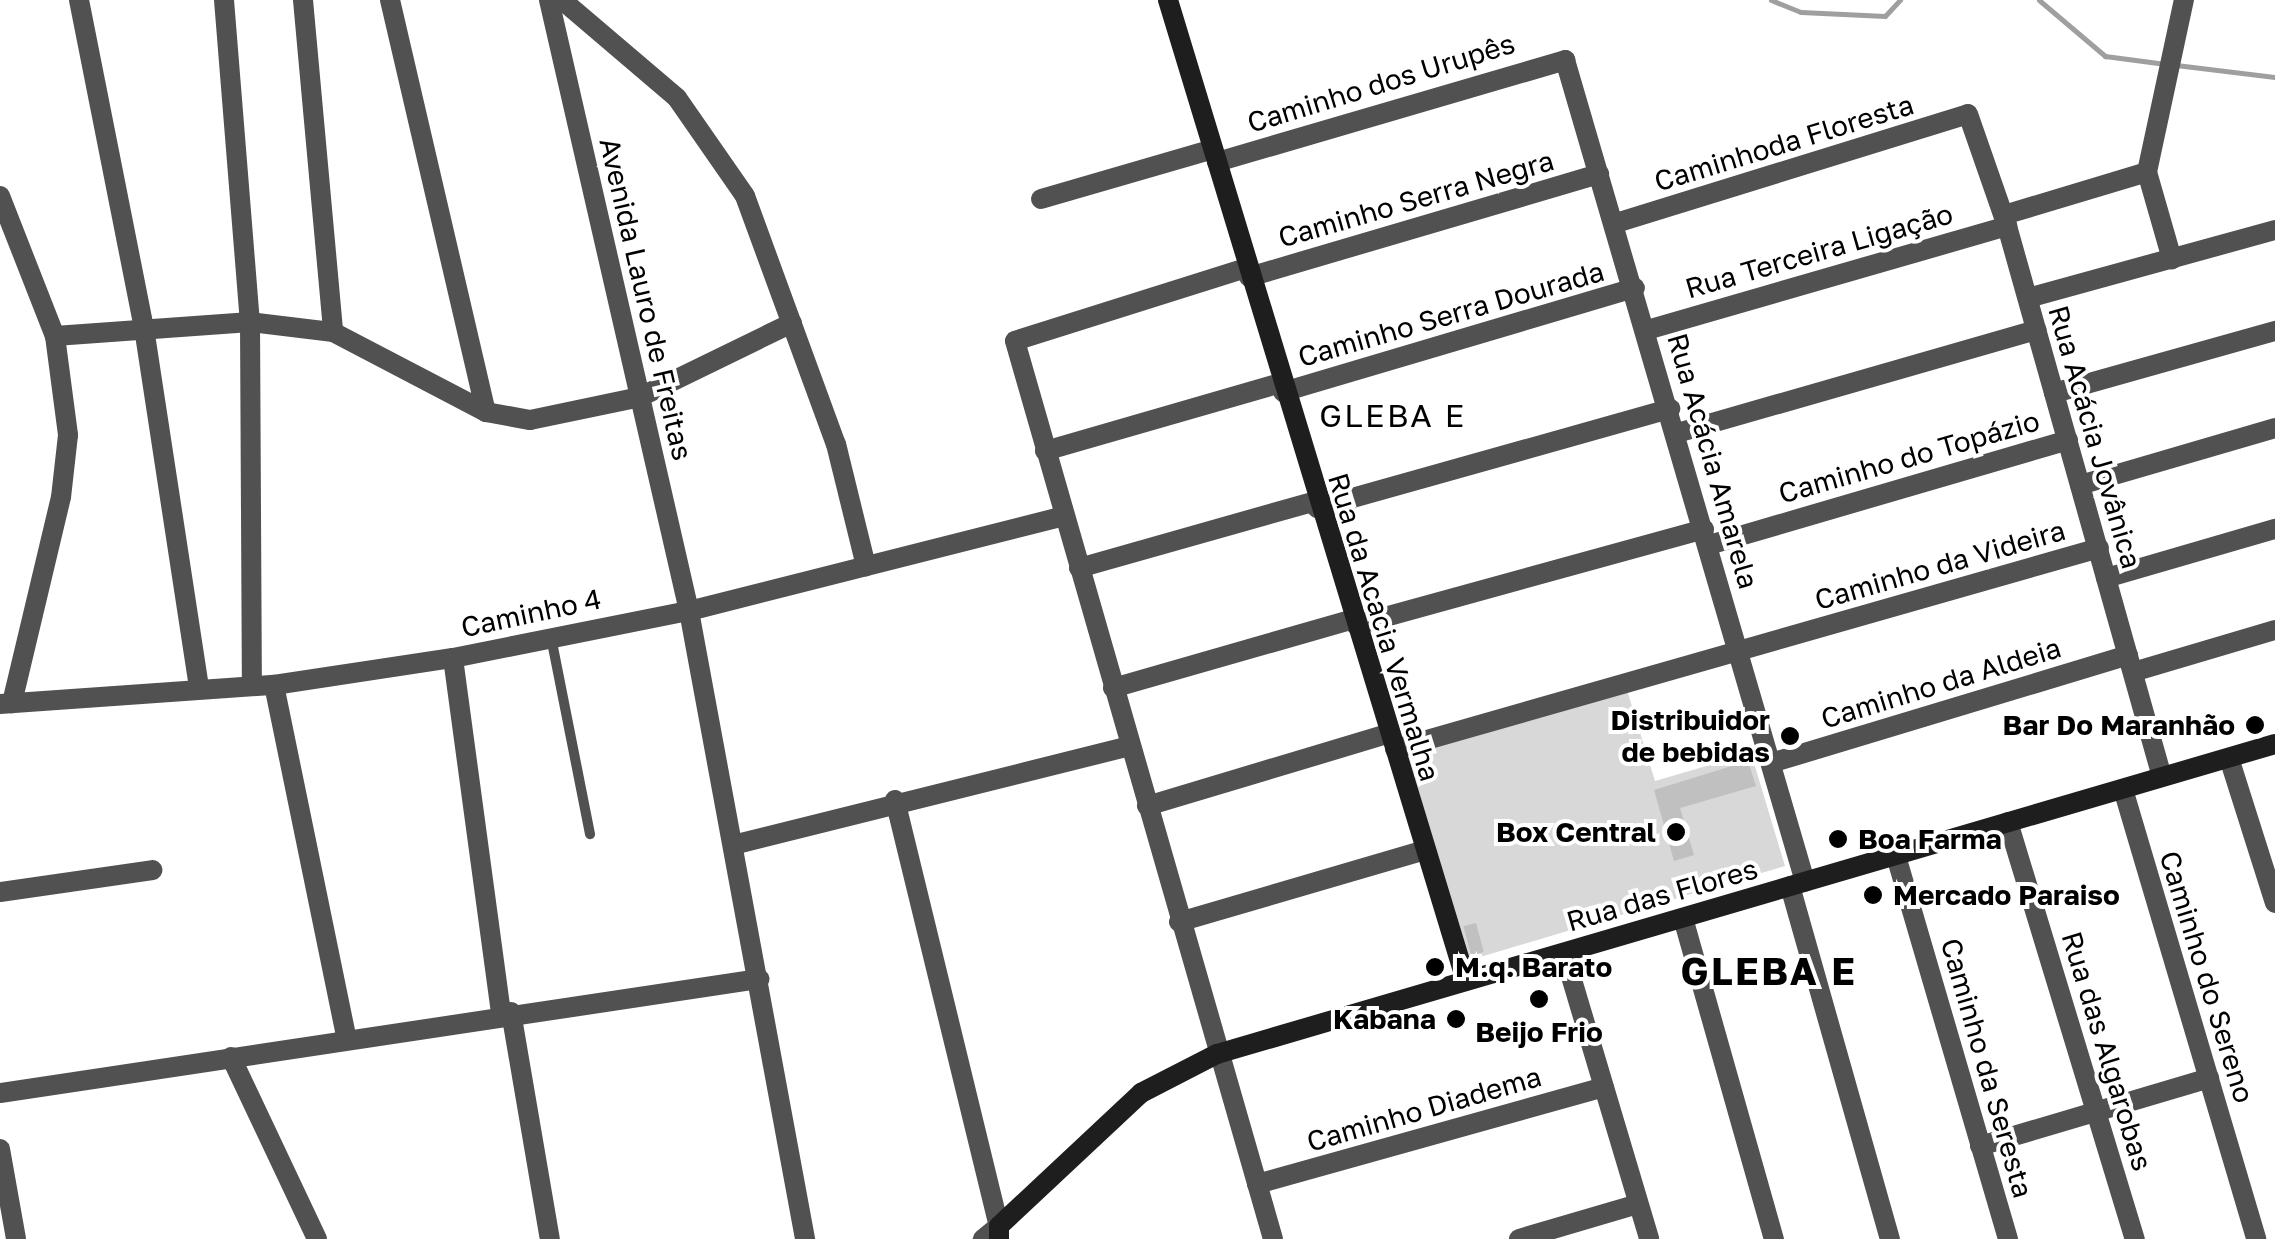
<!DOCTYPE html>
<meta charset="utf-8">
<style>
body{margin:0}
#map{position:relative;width:2275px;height:1239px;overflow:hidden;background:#fff;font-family:"Golos Text",sans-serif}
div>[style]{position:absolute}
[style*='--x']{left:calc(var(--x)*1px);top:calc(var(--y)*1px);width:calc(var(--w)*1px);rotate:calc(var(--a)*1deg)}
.green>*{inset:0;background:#d8d8d8}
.stream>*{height:5px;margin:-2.5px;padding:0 2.5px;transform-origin:2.5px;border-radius:2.5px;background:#9f9f9f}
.building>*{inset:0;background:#c0c0c0;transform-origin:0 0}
.lane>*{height:10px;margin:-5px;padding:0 5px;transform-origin:5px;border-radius:5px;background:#515151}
.street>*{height:20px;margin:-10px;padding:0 10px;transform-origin:10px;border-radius:10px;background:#515151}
.secondary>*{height:20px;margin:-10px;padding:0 10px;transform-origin:10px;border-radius:10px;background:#1e1e1e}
.dots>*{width:28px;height:28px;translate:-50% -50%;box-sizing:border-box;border:5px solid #fff;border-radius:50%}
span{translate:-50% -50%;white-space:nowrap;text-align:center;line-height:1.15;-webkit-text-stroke:8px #fff;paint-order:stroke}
.street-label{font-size:28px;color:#000}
.poi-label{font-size:28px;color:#000;font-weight:700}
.right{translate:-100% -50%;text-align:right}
.left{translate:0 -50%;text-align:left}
.quarter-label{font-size:32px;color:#000;letter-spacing:2.5px}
.district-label{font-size:38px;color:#000;font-weight:700;letter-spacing:2.5px}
</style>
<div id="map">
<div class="green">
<i style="clip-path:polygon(1626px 687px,1655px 781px,1751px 753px,1785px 866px,1467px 961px,1407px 750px)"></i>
</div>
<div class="stream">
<i style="--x:1771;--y:0;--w:32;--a:22"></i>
<i style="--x:1801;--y:12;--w:84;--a:2.7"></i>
<i style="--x:1885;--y:16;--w:22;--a:-47"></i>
<i style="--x:2039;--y:0;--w:87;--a:40.3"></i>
<i style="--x:2105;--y:56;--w:61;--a:7.6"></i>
<i style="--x:2176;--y:65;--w:100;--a:6.9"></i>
</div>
<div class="building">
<i style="clip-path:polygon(1748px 761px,1756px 786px,1680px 808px,1694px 855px,1674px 861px,1654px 790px)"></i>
<i style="left:1476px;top:923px;width:30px;height:13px;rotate:75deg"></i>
</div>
<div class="lane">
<i style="--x:551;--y:637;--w:201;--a:78.8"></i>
</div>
<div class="street">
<i style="--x:79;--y:0;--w:334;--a:78.8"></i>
<i style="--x:144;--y:328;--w:364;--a:81.3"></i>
<i style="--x:224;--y:0;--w:323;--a:85.4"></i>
<i style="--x:250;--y:322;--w:364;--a:89.7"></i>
<i style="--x:303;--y:0;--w:333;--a:84.8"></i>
<i style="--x:390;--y:0;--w:423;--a:76.9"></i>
<i style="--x:549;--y:0;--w:627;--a:77.09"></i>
<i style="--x:689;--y:611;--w:639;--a:79.53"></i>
<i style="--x:562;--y:0;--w:151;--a:40.4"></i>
<i style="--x:677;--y:98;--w:119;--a:55.2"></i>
<i style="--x:745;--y:196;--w:264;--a:69.9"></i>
<i style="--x:836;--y:444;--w:126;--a:76.2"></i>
<i style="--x:1217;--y:162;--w:363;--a:-16.3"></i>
<i style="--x:1565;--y:60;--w:856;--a:73.72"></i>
<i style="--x:2147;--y:172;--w:176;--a:-77.9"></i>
<i style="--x:0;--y:196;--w:150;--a:68.6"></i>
<i style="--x:55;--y:336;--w:100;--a:82.5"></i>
<i style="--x:68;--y:435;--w:62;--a:96.4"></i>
<i style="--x:61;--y:497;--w:212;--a:103.4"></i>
<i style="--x:1041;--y:199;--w:179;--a:-16.2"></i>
<i style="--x:2004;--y:215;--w:149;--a:-16.7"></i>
<i style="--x:2147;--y:172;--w:91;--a:74"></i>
<i style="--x:1616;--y:223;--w:368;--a:-17.2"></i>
<i style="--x:1968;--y:114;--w:119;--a:70.8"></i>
<i style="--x:2007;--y:226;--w:572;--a:74.29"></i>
<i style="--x:1246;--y:268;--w:242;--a:162.5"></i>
<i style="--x:1015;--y:341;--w:934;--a:73.97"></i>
<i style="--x:1249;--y:277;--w:365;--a:-16.4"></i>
<i style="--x:2028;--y:298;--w:256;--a:-15.4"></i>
<i style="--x:1647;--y:330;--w:375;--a:-16.1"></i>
<i style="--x:55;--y:336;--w:196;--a:-4.1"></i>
<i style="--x:250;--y:322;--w:84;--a:6.9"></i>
<i style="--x:333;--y:332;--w:173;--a:27.6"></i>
<i style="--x:486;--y:412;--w:45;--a:10.3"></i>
<i style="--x:530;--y:420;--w:112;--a:-11.8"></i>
<i style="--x:640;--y:397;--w:169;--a:-26"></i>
<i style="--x:1283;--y:392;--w:367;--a:-16.5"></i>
<i style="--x:2054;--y:393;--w:230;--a:-15.7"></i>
<i style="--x:1677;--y:433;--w:374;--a:-16"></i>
<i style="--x:1045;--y:451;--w:245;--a:-16.1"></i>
<i style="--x:2080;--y:485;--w:203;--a:-16.3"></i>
<i style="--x:1317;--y:508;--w:367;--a:-15.7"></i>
<i style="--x:1709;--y:545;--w:374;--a:-16.3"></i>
<i style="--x:1079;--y:568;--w:245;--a:-15.8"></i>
<i style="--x:2106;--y:578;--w:176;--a:-16.2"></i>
<i style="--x:1356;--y:625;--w:361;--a:-15.4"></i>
<i style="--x:453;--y:658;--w:359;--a:82.3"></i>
<i style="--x:2133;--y:672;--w:148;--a:-16.5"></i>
<i style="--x:274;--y:685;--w:362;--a:78.4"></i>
<i style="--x:1113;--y:688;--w:250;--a:-16"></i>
<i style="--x:0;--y:704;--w:275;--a:-4"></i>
<i style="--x:274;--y:685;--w:181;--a:-8.6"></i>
<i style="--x:453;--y:658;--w:241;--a:-11.3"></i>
<i style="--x:689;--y:611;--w:387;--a:-14.2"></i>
<i style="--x:1395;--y:749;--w:732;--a:-15.93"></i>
<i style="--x:2229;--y:758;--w:152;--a:72.4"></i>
<i style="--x:1771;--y:763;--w:373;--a:-16.8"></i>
<i style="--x:2123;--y:789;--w:469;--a:73.5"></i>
<i style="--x:895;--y:800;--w:439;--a:76.3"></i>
<i style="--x:999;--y:1226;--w:21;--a:141"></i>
<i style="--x:1147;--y:806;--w:254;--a:-16.7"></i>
<i style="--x:2008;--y:822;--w:436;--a:73.1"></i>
<i style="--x:733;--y:845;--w:408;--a:-14"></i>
<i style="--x:1896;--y:856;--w:399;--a:73.7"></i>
<i style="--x:1790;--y:886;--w:367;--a:74.2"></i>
<i style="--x:0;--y:892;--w:154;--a:-8.2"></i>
<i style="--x:1683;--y:918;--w:334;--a:74.2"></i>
<i style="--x:1179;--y:922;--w:256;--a:-16.3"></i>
<i style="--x:1564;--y:953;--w:298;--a:73.4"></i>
<i style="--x:511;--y:1012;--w:230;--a:80.3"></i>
<i style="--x:231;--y:1057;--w:201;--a:64.7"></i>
<i style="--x:0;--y:1093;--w:768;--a:-8.54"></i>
<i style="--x:1980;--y:1146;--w:239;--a:-16.5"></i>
<i style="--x:0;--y:1149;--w:91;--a:79.9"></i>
<i style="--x:1257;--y:1184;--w:360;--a:-15.6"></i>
<i style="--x:1519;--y:1239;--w:124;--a:-16.4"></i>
</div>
<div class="secondary">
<i style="--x:1168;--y:0;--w:1025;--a:73.1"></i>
<i style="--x:999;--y:1239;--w:13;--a:-90"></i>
<i style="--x:999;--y:1226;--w:195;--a:-43.1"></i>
<i style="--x:1141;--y:1093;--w:85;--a:-27.2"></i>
<i style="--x:1217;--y:1054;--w:1102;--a:-16.33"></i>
</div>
<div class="dots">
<i style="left:2255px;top:725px;background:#000"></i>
<i style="left:1790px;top:736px;background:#000"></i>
<i style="left:1676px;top:832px;background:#000"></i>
<i style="left:1838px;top:839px;background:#000"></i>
<i style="left:1873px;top:895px;background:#000"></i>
<i style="left:1435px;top:967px;background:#000"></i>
<i style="left:1539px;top:999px;background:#000"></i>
<i style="left:1456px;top:1019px;background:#000"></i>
</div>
<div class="street-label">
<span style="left:1381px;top:83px;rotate:-17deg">Caminho dos Urupês</span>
<span style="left:1784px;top:143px;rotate:-17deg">Caminhoda Floresta</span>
<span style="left:1416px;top:199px;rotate:-16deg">Caminho Serra Negra</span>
<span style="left:1819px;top:251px;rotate:-16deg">Rua Terceira Ligação</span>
<span style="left:646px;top:299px;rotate:77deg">Avenida Lauro de Freitas</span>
<span style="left:1451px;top:314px;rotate:-16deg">Caminho Serra Dourada</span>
<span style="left:2095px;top:437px;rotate:74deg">Rua Acácia Jovânica</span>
<span style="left:1909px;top:457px;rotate:-16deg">Caminho do Topázio</span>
<span style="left:1713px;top:461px;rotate:74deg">Rua Acácia Amarela</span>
<span style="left:1940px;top:565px;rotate:-16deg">Caminho da Videira</span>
<span style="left:531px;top:613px;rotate:-12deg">Caminho 4</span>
<span style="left:1384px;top:627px;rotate:73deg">Rua da Acacia Vermalha</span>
<span style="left:1941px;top:683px;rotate:-17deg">Caminho da Aldeia</span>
<span style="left:1662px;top:895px;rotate:-16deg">Rua das Flores</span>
<span style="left:2207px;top:977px;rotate:73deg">Caminho do Sereno</span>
<span style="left:2107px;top:1051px;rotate:73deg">Rua das Algarobas</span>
<span style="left:1987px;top:1068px;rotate:74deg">Caminho da Seresta</span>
<span style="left:1424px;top:1109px;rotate:-16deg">Caminho Diadema</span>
</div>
<div class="poi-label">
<span class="right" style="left:1770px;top:736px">Distribuidor<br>de bebidas</span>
<span class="right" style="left:2235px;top:725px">Bar Do Maranhão</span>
<span class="right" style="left:1656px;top:832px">Box Central</span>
<span class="left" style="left:1858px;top:839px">Boa Farma</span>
<span class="left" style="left:1893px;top:895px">Mercado Paraiso</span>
<span class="left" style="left:1455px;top:967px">M.q. Barato</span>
<span class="right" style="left:1436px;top:1019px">Kabana</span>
<span style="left:1539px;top:1032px">Beijo Frio</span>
</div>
<div class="quarter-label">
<span style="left:1393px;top:415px">GLEBA E</span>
</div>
<div class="district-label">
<span style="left:1769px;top:971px">GLEBA E</span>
</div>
</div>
